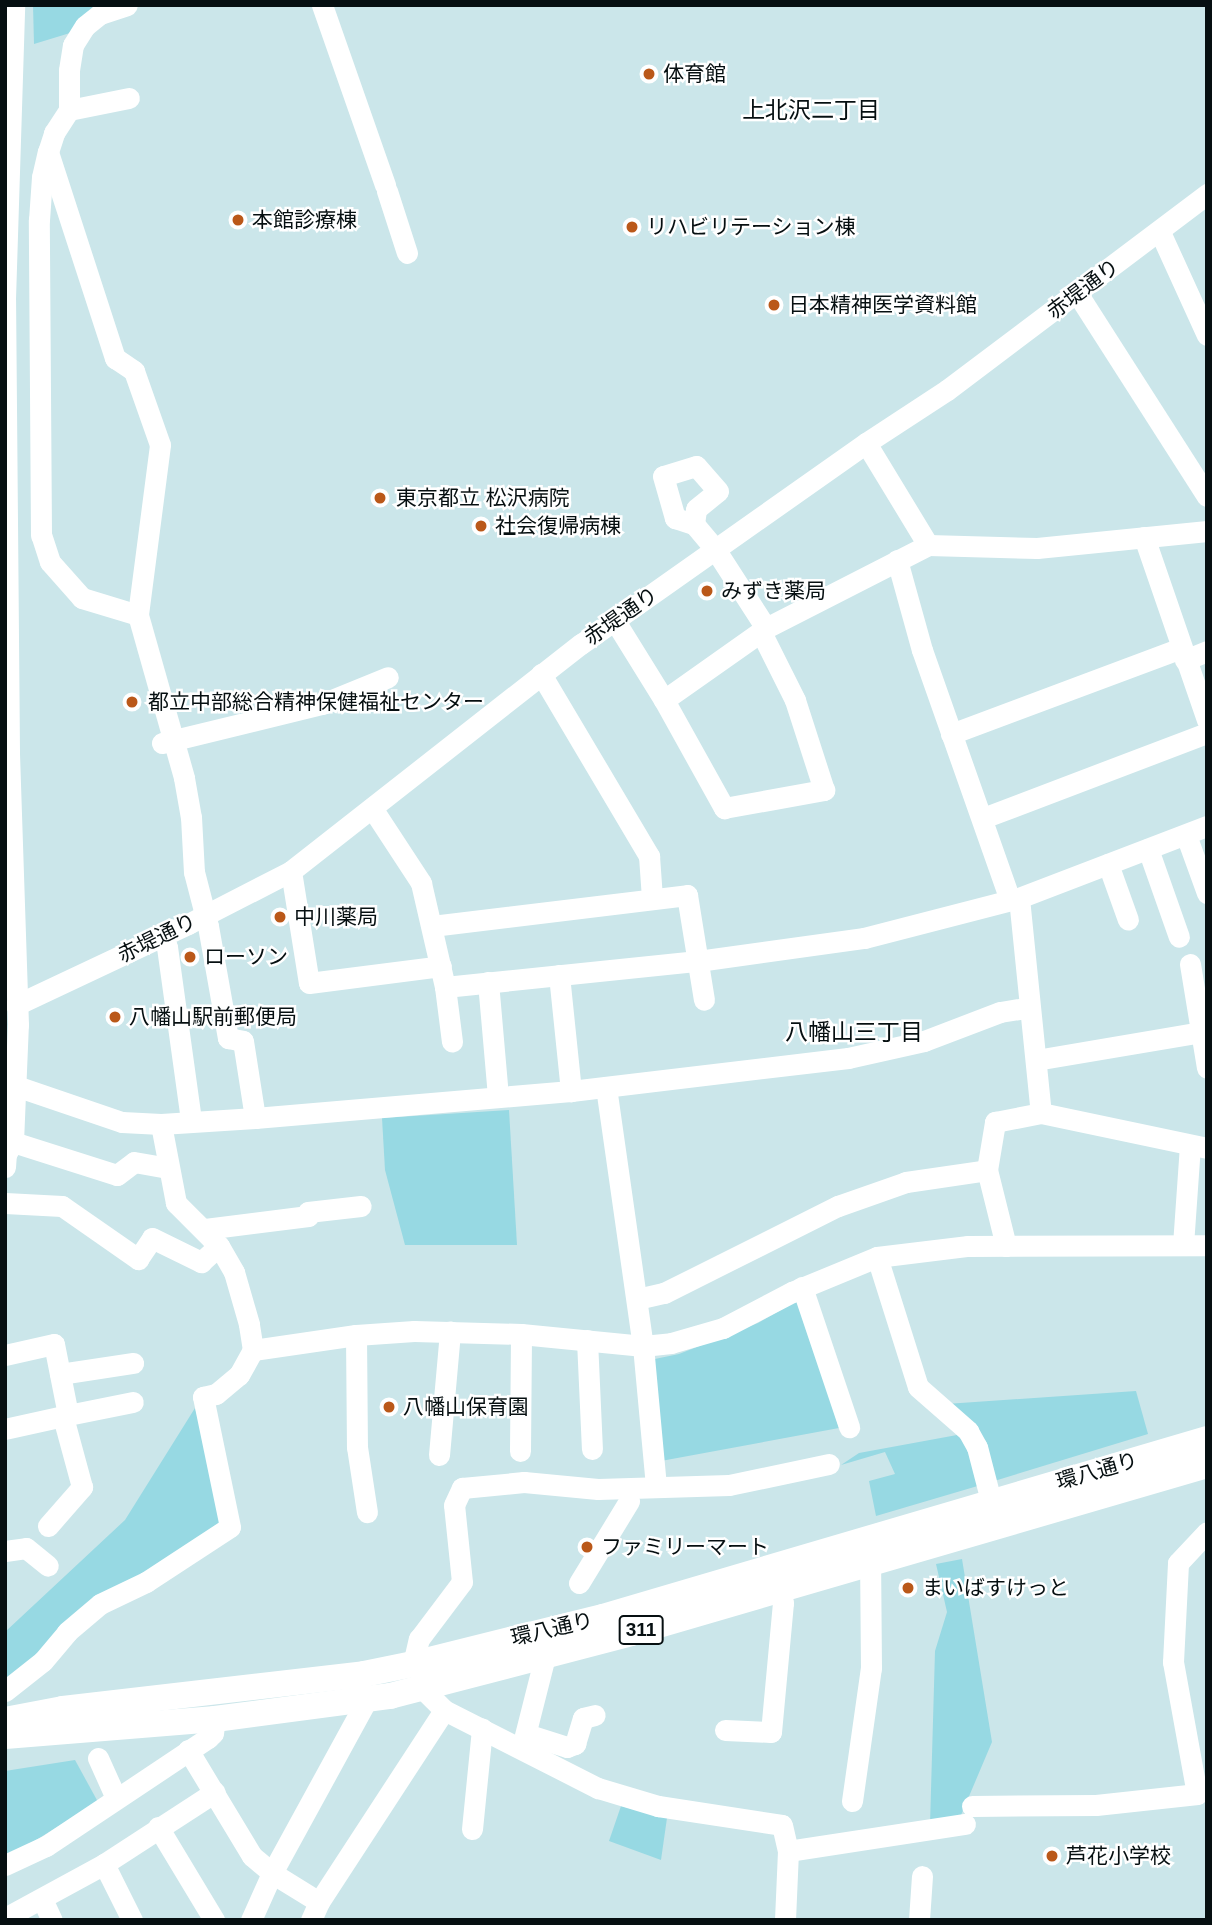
<!DOCTYPE html>
<meta charset="utf-8">
<style>
body{margin:0}
#map{position:relative;width:1212px;height:1925px;overflow:hidden;background:#cbe6ea;font-family:Arial,"Noto Sans JP",sans-serif}
div>[style]{position:absolute}
[style*='--x']{left:calc(var(--x)*1px);top:calc(var(--y)*1px);width:calc(var(--w)*1px);rotate:calc(var(--a)*1deg)}
.green>*{inset:0;background:#97d9e3}
.minor>*{height:21px;margin:-10.5px;padding:0 10.5px;transform-origin:10.5px;border-radius:10.5px;background:#fff}
.major>*{height:26px;margin:-13px;padding:0 13px;transform-origin:13px;border-radius:13px;background:#fff}
.dots>*{width:19px;height:19px;translate:-50% -50%;box-sizing:border-box;border:4px solid #fff;border-radius:50%}
span{translate:-50% -50%;white-space:nowrap;text-align:center;line-height:1.15;-webkit-text-stroke:5px #fff;paint-order:stroke}
.shield-label span{padding:2px 5px;background:#fff;border:2px solid;border-radius:5px;-webkit-text-stroke-width:0}
.shield-label{font-size:19px;color:#060f11;font-weight:700}
.poi-label{font-size:21px;color:#060f11}
.left{translate:0 -50%;text-align:left}
.street-label{font-size:21px;color:#060f11}
.neighbourhood-label{font-size:23px;color:#060f11}
.frame{position:absolute;inset:0;border:7px solid #060f11;pointer-events:none}
</style>
<div id="map">
<div class="green">
<i style="clip-path:polygon(33px 5px,104px 5px,70px 33px,34px 44px)"></i>
<i style="clip-path:polygon(509px 1110px,517px 1245px,405px 1245px,385px 1170px,382px 1118px)"></i>
<i style="clip-path:polygon(800px 1299px,839px 1428px,661px 1461px,650px 1360px,679px 1354px,758px 1323px)"></i>
<i style="clip-path:polygon(1136px 1391px,1148px 1434px,991px 1482px,946px 1404px)"></i>
<i style="clip-path:polygon(195px 1408px,230px 1527px,100px 1604px,5px 1691px,5px 1632px,125px 1520px)"></i>
<i style="clip-path:polygon(957px 1435px,971px 1447px,981px 1485px,876px 1516px,869px 1481px,895px 1474px,885px 1452px,841px 1465px,859px 1453px)"></i>
<i style="clip-path:polygon(962px 1559px,992px 1742px,959px 1820px,930px 1825px,935px 1651px,947px 1612px,936px 1564px)"></i>
<i style="clip-path:polygon(75px 1760px,98px 1802px,5px 1859px,5px 1771px)"></i>
<i style="clip-path:polygon(621px 1806px,667px 1818px,661px 1860px,609px 1841px)"></i>
</div>
<div class="minor">
<i style="--x:322;--y:5;--w:191;--a:70.7"></i>
<i style="--x:69;--y:110;--w:40;--a:-90"></i>
<i style="--x:69;--y:70;--w:25;--a:-81"></i>
<i style="--x:73;--y:45;--w:22;--a:-58"></i>
<i style="--x:85;--y:26;--w:19;--a:-39"></i>
<i style="--x:100;--y:14;--w:28;--a:-18"></i>
<i style="--x:48;--y:152;--w:20;--a:-72"></i>
<i style="--x:54;--y:133;--w:27;--a:-57"></i>
<i style="--x:69;--y:110;--w:61;--a:-11.3"></i>
<i style="--x:387;--y:191;--w:65;--a:72.1"></i>
<i style="--x:1160;--y:232;--w:113;--a:65.5"></i>
<i style="--x:1077;--y:293;--w:241;--a:57.4"></i>
<i style="--x:866;--y:443;--w:119;--a:58.7"></i>
<i style="--x:694;--y:524;--w:15;--a:-82"></i>
<i style="--x:696;--y:509;--w:28;--a:-39"></i>
<i style="--x:718;--y:491;--w:33;--a:-131"></i>
<i style="--x:696;--y:466;--w:34;--a:163"></i>
<i style="--x:663;--y:476;--w:44;--a:74.1"></i>
<i style="--x:675;--y:518;--w:20;--a:18"></i>
<i style="--x:694;--y:524;--w:33;--a:50"></i>
<i style="--x:715;--y:549;--w:94;--a:57.2"></i>
<i style="--x:1144;--y:537;--w:194;--a:71"></i>
<i style="--x:897;--y:560;--w:93;--a:74.5"></i>
<i style="--x:922;--y:650;--w:265;--a:70.6"></i>
<i style="--x:138;--y:615;--w:59;--a:-163.1"></i>
<i style="--x:82;--y:598;--w:48;--a:-131.6"></i>
<i style="--x:50;--y:562;--w:28;--a:-108"></i>
<i style="--x:41;--y:535;--w:315;--a:-90.4"></i>
<i style="--x:39;--y:220;--w:43;--a:-86"></i>
<i style="--x:42;--y:177;--w:26;--a:-77"></i>
<i style="--x:48;--y:152;--w:217;--a:72"></i>
<i style="--x:115;--y:358;--w:23;--a:34"></i>
<i style="--x:134;--y:371;--w:78;--a:70.6"></i>
<i style="--x:160;--y:445;--w:171;--a:97.4"></i>
<i style="--x:138;--y:615;--w:169;--a:74.2"></i>
<i style="--x:184;--y:778;--w:40;--a:80"></i>
<i style="--x:191;--y:817;--w:55;--a:86.9"></i>
<i style="--x:194;--y:872;--w:56;--a:75.5"></i>
<i style="--x:208;--y:926;--w:114;--a:79.9"></i>
<i style="--x:228;--y:1038;--w:15;--a:11"></i>
<i style="--x:243;--y:1041;--w:78;--a:81.1"></i>
<i style="--x:615;--y:621;--w:93;--a:58.2"></i>
<i style="--x:664;--y:700;--w:124;--a:60.9"></i>
<i style="--x:724;--y:808;--w:102;--a:-10.2"></i>
<i style="--x:824;--y:790;--w:95;--a:-107.9"></i>
<i style="--x:795;--y:700;--w:76;--a:-116.6"></i>
<i style="--x:1185;--y:660;--w:24;--a:-22"></i>
<i style="--x:541;--y:674;--w:212;--a:59.3"></i>
<i style="--x:649;--y:856;--w:42;--a:85.9"></i>
<i style="--x:664;--y:700;--w:125;--a:-35.2"></i>
<i style="--x:766;--y:628;--w:182;--a:-27.1"></i>
<i style="--x:928;--y:545;--w:109;--a:1.6"></i>
<i style="--x:1037;--y:548;--w:171;--a:-5.7"></i>
<i style="--x:951;--y:734;--w:246;--a:-20.5"></i>
<i style="--x:162;--y:743;--w:165;--a:-13.7"></i>
<i style="--x:322;--y:704;--w:71;--a:-22.2"></i>
<i style="--x:372;--y:808;--w:90;--a:56.8"></i>
<i style="--x:421;--y:883;--w:107;--a:77"></i>
<i style="--x:445;--y:987;--w:254;--a:-5.9"></i>
<i style="--x:698;--y:961;--w:168;--a:-7.9"></i>
<i style="--x:864;--y:938;--w:160;--a:-14.5"></i>
<i style="--x:1019;--y:898;--w:201;--a:-21"></i>
<i style="--x:983;--y:818;--w:240;--a:-20.8"></i>
<i style="--x:1186;--y:835;--w:62;--a:70.1"></i>
<i style="--x:1148;--y:849;--w:93;--a:70.6"></i>
<i style="--x:1108;--y:864;--w:59;--a:70.3"></i>
<i style="--x:291;--y:871;--w:113;--a:80.9"></i>
<i style="--x:309;--y:983;--w:133;--a:-7.3"></i>
<i style="--x:1019;--y:898;--w:216;--a:84.2"></i>
<i style="--x:432;--y:926;--w:257;--a:-6.9"></i>
<i style="--x:687;--y:895;--w:106;--a:80.8"></i>
<i style="--x:162;--y:937;--w:11;--a:63"></i>
<i style="--x:167;--y:947;--w:176;--a:82.1"></i>
<i style="--x:1190;--y:964;--w:105;--a:80.7"></i>
<i style="--x:559;--y:975;--w:117;--a:84.1"></i>
<i style="--x:488;--y:982;--w:115;--a:85"></i>
<i style="--x:445;--y:987;--w:55;--a:82.7"></i>
<i style="--x:16;--y:1005;--w:190;--a:-25.2"></i>
<i style="--x:188;--y:924;--w:116;--a:-27.2"></i>
<i style="--x:291;--y:871;--w:368;--a:-38.1"></i>
<i style="--x:581;--y:644;--w:349;--a:-35.2"></i>
<i style="--x:866;--y:443;--w:97;--a:-33.2"></i>
<i style="--x:947;--y:390;--w:326;--a:-37"></i>
<i style="--x:1036;--y:1060;--w:173;--a:-9.6"></i>
<i style="--x:16;--y:1086;--w:112;--a:18.8"></i>
<i style="--x:122;--y:1122;--w:39;--a:3"></i>
<i style="--x:161;--y:1124;--w:94;--a:-3.7"></i>
<i style="--x:255;--y:1118;--w:317;--a:-4.9"></i>
<i style="--x:571;--y:1091;--w:279;--a:-6.8"></i>
<i style="--x:848;--y:1058;--w:78;--a:-12.6"></i>
<i style="--x:924;--y:1041;--w:81;--a:-20.9"></i>
<i style="--x:1000;--y:1012;--w:30;--a:-9"></i>
<i style="--x:606;--y:1087;--w:262;--a:81.9"></i>
<i style="--x:643;--y:1346;--w:140;--a:84.7"></i>
<i style="--x:13;--y:1142;--w:109;--a:17.6"></i>
<i style="--x:117;--y:1175;--w:21;--a:-37"></i>
<i style="--x:134;--y:1162;--w:34;--a:10"></i>
<i style="--x:5;--y:1167;--w:13;--a:-86"></i>
<i style="--x:6;--y:1154;--w:14;--a:-60"></i>
<i style="--x:13;--y:1142;--w:117;--a:-87.6"></i>
<i style="--x:18;--y:1025;--w:274;--a:-91.9"></i>
<i style="--x:9;--y:751;--w:452;--a:-90.5"></i>
<i style="--x:5;--y:299;--w:294;--a:-88.2"></i>
<i style="--x:5;--y:1203;--w:57;--a:3"></i>
<i style="--x:62;--y:1206;--w:93;--a:34.9"></i>
<i style="--x:138;--y:1259;--w:25;--a:-56"></i>
<i style="--x:152;--y:1238;--w:55;--a:26.1"></i>
<i style="--x:201;--y:1262;--w:24;--a:-42"></i>
<i style="--x:205;--y:1229;--w:104;--a:-7.2"></i>
<i style="--x:308;--y:1216;--w:4;--a:-90"></i>
<i style="--x:308;--y:1212;--w:53;--a:-6.5"></i>
<i style="--x:1183;--y:1245;--w:100;--a:-86"></i>
<i style="--x:1006;--y:1246;--w:78;--a:-104"></i>
<i style="--x:987;--y:1170;--w:49;--a:-80.5"></i>
<i style="--x:995;--y:1122;--w:47;--a:-11.1"></i>
<i style="--x:1041;--y:1113;--w:170;--a:11.9"></i>
<i style="--x:877;--y:1257;--w:136;--a:72.5"></i>
<i style="--x:918;--y:1387;--w:67;--a:41.3"></i>
<i style="--x:968;--y:1431;--w:18;--a:61"></i>
<i style="--x:977;--y:1447;--w:56;--a:75.5"></i>
<i style="--x:802;--y:1287;--w:148;--a:71.4"></i>
<i style="--x:637;--y:1299;--w:28;--a:-13"></i>
<i style="--x:664;--y:1293;--w:195;--a:-26.6"></i>
<i style="--x:838;--y:1206;--w:72;--a:-19.4"></i>
<i style="--x:906;--y:1182;--w:82;--a:-8.4"></i>
<i style="--x:356;--y:1335;--w:112;--a:89.5"></i>
<i style="--x:357;--y:1447;--w:66;--a:81.3"></i>
<i style="--x:587;--y:1340;--w:109;--a:87.4"></i>
<i style="--x:253;--y:1350;--w:104;--a:-8.3"></i>
<i style="--x:356;--y:1335;--w:58;--a:-3.9"></i>
<i style="--x:414;--y:1331;--w:107;--a:1.6"></i>
<i style="--x:521;--y:1334;--w:123;--a:5.6"></i>
<i style="--x:643;--y:1346;--w:28;--a:-6"></i>
<i style="--x:671;--y:1343;--w:54;--a:-16.1"></i>
<i style="--x:723;--y:1328;--w:78;--a:-27.6"></i>
<i style="--x:792;--y:1292;--w:92;--a:-22.4"></i>
<i style="--x:877;--y:1257;--w:92;--a:-6.9"></i>
<i style="--x:968;--y:1246;--w:239;--a:-0.2"></i>
<i style="--x:5;--y:1355;--w:50;--a:-12.7"></i>
<i style="--x:54;--y:1344;--w:72;--a:78.8"></i>
<i style="--x:68;--y:1415;--w:65;--a:167.5"></i>
<i style="--x:60;--y:1374;--w:74;--a:-8.6"></i>
<i style="--x:68;--y:1415;--w:66;--a:-11.3"></i>
<i style="--x:520;--y:1451;--w:117;--a:-89.5"></i>
<i style="--x:439;--y:1455;--w:124;--a:-84.9"></i>
<i style="--x:48;--y:1526;--w:52;--a:-48.9"></i>
<i style="--x:82;--y:1487;--w:73;--a:-105.2"></i>
<i style="--x:5;--y:1551;--w:21;--a:-8"></i>
<i style="--x:26;--y:1548;--w:28;--a:39"></i>
<i style="--x:579;--y:1583;--w:96;--a:-58.6"></i>
<i style="--x:413;--y:1664;--w:26;--a:-77"></i>
<i style="--x:419;--y:1639;--w:71;--a:-53"></i>
<i style="--x:462;--y:1582;--w:77;--a:-95.9"></i>
<i style="--x:454;--y:1505;--w:19;--a:-65"></i>
<i style="--x:462;--y:1488;--w:62;--a:-5.5"></i>
<i style="--x:524;--y:1482;--w:74;--a:5.4"></i>
<i style="--x:598;--y:1489;--w:131;--a:-1.7"></i>
<i style="--x:729;--y:1485;--w:102;--a:-11.9"></i>
<i style="--x:422;--y:1688;--w:31;--a:45"></i>
<i style="--x:444;--y:1710;--w:173;--a:26.9"></i>
<i style="--x:598;--y:1788;--w:63;--a:16.7"></i>
<i style="--x:658;--y:1806;--w:125;--a:8.7"></i>
<i style="--x:782;--y:1825;--w:27;--a:77"></i>
<i style="--x:788;--y:1851;--w:69;--a:92.5"></i>
<i style="--x:5;--y:1691;--w:48;--a:-38.3"></i>
<i style="--x:43;--y:1661;--w:38;--a:-50"></i>
<i style="--x:67;--y:1632;--w:43;--a:-40.3"></i>
<i style="--x:100;--y:1604;--w:51;--a:-25.6"></i>
<i style="--x:146;--y:1582;--w:100;--a:-33.2"></i>
<i style="--x:230;--y:1527;--w:133;--a:-101.7"></i>
<i style="--x:203;--y:1397;--w:13;--a:-13"></i>
<i style="--x:216;--y:1394;--w:30;--a:-40"></i>
<i style="--x:239;--y:1375;--w:29;--a:-61"></i>
<i style="--x:253;--y:1350;--w:26;--a:-99"></i>
<i style="--x:249;--y:1324;--w:54;--a:-106.1"></i>
<i style="--x:234;--y:1272;--w:30;--a:-120"></i>
<i style="--x:219;--y:1246;--w:61;--a:-135"></i>
<i style="--x:176;--y:1203;--w:80;--a:-100.8"></i>
<i style="--x:725;--y:1730;--w:46;--a:2.5"></i>
<i style="--x:771;--y:1732;--w:130;--a:-84.7"></i>
<i style="--x:783;--y:1603;--w:14;--a:-107"></i>
<i style="--x:526;--y:1734;--w:43;--a:17.6"></i>
<i style="--x:567;--y:1747;--w:9;--a:-21"></i>
<i style="--x:575;--y:1744;--w:27;--a:-73"></i>
<i style="--x:583;--y:1718;--w:12;--a:-14"></i>
<i style="--x:522;--y:1747;--w:94;--a:-75.8"></i>
<i style="--x:188;--y:1750;--w:124;--a:58.9"></i>
<i style="--x:252;--y:1856;--w:26;--a:40"></i>
<i style="--x:272;--y:1873;--w:55;--a:31.7"></i>
<i style="--x:98;--y:1758;--w:44;--a:65.8"></i>
<i style="--x:852;--y:1801;--w:134;--a:-81.9"></i>
<i style="--x:871;--y:1668;--w:105;--a:-90.5"></i>
<i style="--x:972;--y:1806;--w:124;--a:-0.5"></i>
<i style="--x:1096;--y:1805;--w:102;--a:-6.2"></i>
<i style="--x:1197;--y:1794;--w:134;--a:-100.3"></i>
<i style="--x:1173;--y:1662;--w:99;--a:-87.1"></i>
<i style="--x:1178;--y:1563;--w:42;--a:-46.9"></i>
<i style="--x:158;--y:1827;--w:109;--a:58.9"></i>
<i style="--x:472;--y:1829;--w:101;--a:-84.3"></i>
<i style="--x:788;--y:1851;--w:179;--a:-8.7"></i>
<i style="--x:104;--y:1864;--w:63;--a:63.4"></i>
<i style="--x:5;--y:1865;--w:45;--a:-24.9"></i>
<i style="--x:46;--y:1846;--w:195;--a:-33.7"></i>
<i style="--x:208;--y:1738;--w:7;--a:-45"></i>
<i style="--x:213;--y:1733;--w:14;--a:-82"></i>
<i style="--x:42;--y:1899;--w:23;--a:65"></i>
<i style="--x:5;--y:1918;--w:113;--a:-28.6"></i>
<i style="--x:104;--y:1864;--w:132;--a:-33"></i>
<i style="--x:251;--y:1920;--w:51;--a:-65.9"></i>
<i style="--x:272;--y:1873;--w:200;--a:-61.3"></i>
<i style="--x:311;--y:1920;--w:20;--a:-66"></i>
<i style="--x:319;--y:1902;--w:229;--a:-56.9"></i>
<i style="--x:919;--y:1920;--w:44;--a:-86.1"></i>
</div>
<div class="major">
<i style="--x:5;--y:1720;--w:59;--a:-10.7"></i>
<i style="--x:63;--y:1709;--w:303;--a:-6.6"></i>
<i style="--x:364;--y:1674;--w:50;--a:-11.5"></i>
<i style="--x:413;--y:1664;--w:196;--a:-13.9"></i>
<i style="--x:603;--y:1617;--w:630;--a:-16.42"></i>
<i style="--x:5;--y:1736;--w:211;--a:-4.6"></i>
<i style="--x:215;--y:1719;--w:177;--a:-7.5"></i>
<i style="--x:390;--y:1696;--w:249;--a:-14.6"></i>
<i style="--x:631;--y:1633;--w:600;--a:-16.26"></i>
</div>
<div class="dots">
<i style="left:649px;top:74px;background:#ba5819"></i>
<i style="left:238px;top:220px;background:#ba5819"></i>
<i style="left:632px;top:227px;background:#ba5819"></i>
<i style="left:774px;top:305px;background:#ba5819"></i>
<i style="left:380px;top:498px;background:#ba5819"></i>
<i style="left:481px;top:526px;background:#ba5819"></i>
<i style="left:707px;top:591px;background:#ba5819"></i>
<i style="left:132px;top:702px;background:#ba5819"></i>
<i style="left:280px;top:917px;background:#ba5819"></i>
<i style="left:190px;top:957px;background:#ba5819"></i>
<i style="left:115px;top:1017px;background:#ba5819"></i>
<i style="left:389px;top:1407px;background:#ba5819"></i>
<i style="left:587px;top:1547px;background:#ba5819"></i>
<i style="left:908px;top:1588px;background:#ba5819"></i>
<i style="left:1052px;top:1856px;background:#ba5819"></i>
</div>
<div class="shield-label">
<span style="left:641px;top:1630px">311</span>
</div>
<div class="poi-label">
<span class="left" style="left:663px;top:74px">体育館</span>
<span class="left" style="left:252px;top:220px">本館診療棟</span>
<span class="left" style="left:646px;top:227px">リハビリテーション棟</span>
<span class="left" style="left:788px;top:305px">日本精神医学資料館</span>
<span class="left" style="left:396px;top:498px">東京都立 松沢病院</span>
<span class="left" style="left:495px;top:526px">社会復帰病棟</span>
<span class="left" style="left:721px;top:591px">みずき薬局</span>
<span class="left" style="left:148px;top:702px">都立中部総合精神保健福祉センター</span>
<span class="left" style="left:294px;top:917px">中川薬局</span>
<span class="left" style="left:204px;top:957px">ローソン</span>
<span class="left" style="left:129px;top:1017px">八幡山駅前郵便局</span>
<span class="left" style="left:403px;top:1407px">八幡山保育園</span>
<span class="left" style="left:601px;top:1547px">ファミリーマート</span>
<span class="left" style="left:922px;top:1588px">まいばすけっと</span>
<span class="left" style="left:1066px;top:1856px">芦花小学校</span>
</div>
<div class="street-label">
<span style="left:1083px;top:289px;rotate:-37deg">赤堤通り</span>
<span style="left:621px;top:616px;rotate:-35deg">赤堤通り</span>
<span style="left:157px;top:938px;rotate:-26deg">赤堤通り</span>
<span style="left:1097px;top:1471px;rotate:-16deg">環八通り</span>
<span style="left:552px;top:1629px;rotate:-13deg">環八通り</span>
</div>
<div class="neighbourhood-label">
<span style="left:811px;top:110px">上北沢二丁目</span>
<span style="left:854px;top:1032px">八幡山三丁目</span>
</div>
<div class="frame"></div>
</div>
